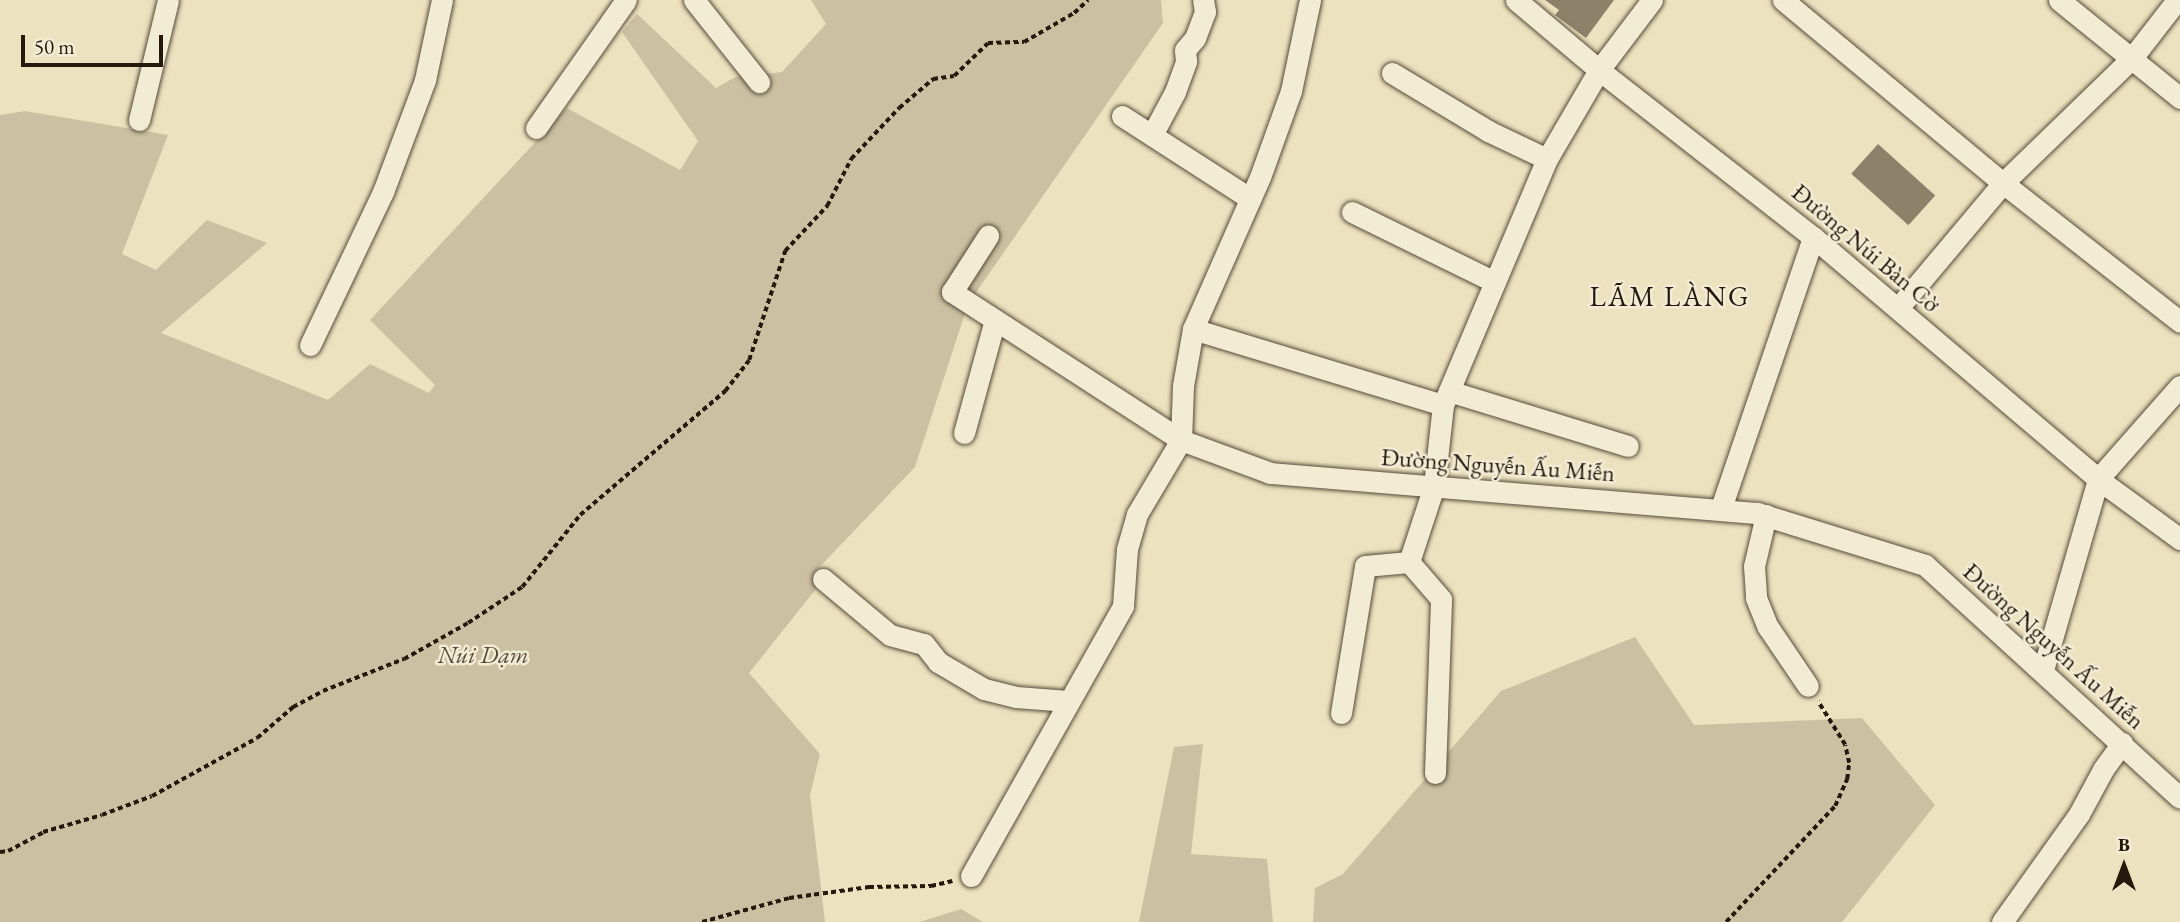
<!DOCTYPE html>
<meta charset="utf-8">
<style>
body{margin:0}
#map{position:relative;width:2180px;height:922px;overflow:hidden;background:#ede2bf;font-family:"EB Garamond",serif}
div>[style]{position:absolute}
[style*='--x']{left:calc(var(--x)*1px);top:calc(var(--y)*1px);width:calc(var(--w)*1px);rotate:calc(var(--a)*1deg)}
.green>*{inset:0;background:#cbc0a1}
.building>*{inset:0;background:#8d8269;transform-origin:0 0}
.path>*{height:3.5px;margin-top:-1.75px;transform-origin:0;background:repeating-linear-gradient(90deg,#24190c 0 5px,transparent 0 8.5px)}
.roads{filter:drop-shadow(0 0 2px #564b39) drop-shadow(0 0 2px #564b39)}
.minor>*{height:21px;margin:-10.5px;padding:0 10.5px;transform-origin:10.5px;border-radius:10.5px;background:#f3ecd5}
span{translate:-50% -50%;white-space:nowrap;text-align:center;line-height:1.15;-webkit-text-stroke:5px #f3ecd5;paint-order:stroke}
.street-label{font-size:24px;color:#24190c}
.park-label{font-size:24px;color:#564b39;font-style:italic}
.quarter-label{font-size:28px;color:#24190c;letter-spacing:2px}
.north{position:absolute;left:2089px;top:831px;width:70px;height:70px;-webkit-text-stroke:5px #f3ecd5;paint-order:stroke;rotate:0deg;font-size:19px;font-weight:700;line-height:28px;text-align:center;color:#24190c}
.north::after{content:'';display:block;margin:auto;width:24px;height:32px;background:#24190c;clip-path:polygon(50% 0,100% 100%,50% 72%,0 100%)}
.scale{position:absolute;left:21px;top:35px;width:142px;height:32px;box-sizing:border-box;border:4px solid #24190c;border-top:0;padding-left:9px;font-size:21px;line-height:24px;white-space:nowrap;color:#24190c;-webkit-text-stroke:5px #f3ecd5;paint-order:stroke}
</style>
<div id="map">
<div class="green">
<i style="clip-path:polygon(811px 0,1161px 0,1163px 23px,968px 304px,915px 467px,813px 574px,819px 585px,749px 673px,820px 754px,810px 795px,825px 922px,0 922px,0 115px,25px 111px,168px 135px,122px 254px,156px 270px,207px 220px,267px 243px,161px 333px,328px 400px,370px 364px,429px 393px,435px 385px,370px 320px,567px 108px,680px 170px,698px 141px,622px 32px,637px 14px,716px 88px,735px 77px,782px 72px,826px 24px)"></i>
<i style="clip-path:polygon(1635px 637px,1694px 725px,1862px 718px,1935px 805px,1842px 922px,1313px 922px,1315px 888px,1343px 874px,1501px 691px)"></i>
<i style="clip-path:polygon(1203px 744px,1191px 854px,1267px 859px,1273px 922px,1139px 922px,1174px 747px)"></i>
<i style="clip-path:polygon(961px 909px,983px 922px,919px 922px)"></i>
</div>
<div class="building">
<i style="clip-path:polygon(1545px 0,1614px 0,1586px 38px,1555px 15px,1559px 10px)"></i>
<i style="left:1878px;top:144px;width:77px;height:40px;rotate:42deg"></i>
</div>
<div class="path">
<i style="--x:0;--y:852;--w:8;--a:-7"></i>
<i style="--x:8;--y:851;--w:40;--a:-28"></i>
<i style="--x:43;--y:832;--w:61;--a:-16.1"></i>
<i style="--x:102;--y:815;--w:53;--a:-20.8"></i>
<i style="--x:152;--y:796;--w:120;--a:-28.9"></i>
<i style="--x:257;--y:738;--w:48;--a:-40.7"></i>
<i style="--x:293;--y:707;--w:34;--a:-28"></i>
<i style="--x:323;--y:691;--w:87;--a:-21.6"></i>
<i style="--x:404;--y:659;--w:73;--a:-29.4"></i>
<i style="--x:468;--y:623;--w:65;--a:-33.7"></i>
<i style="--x:522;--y:587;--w:92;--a:-51.1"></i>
<i style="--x:580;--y:515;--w:191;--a:-40.5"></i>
<i style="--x:725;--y:391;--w:39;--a:-52"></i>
<i style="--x:749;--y:360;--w:115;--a:-71.7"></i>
<i style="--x:785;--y:251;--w:62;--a:-47"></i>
<i style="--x:827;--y:206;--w:53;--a:-62.9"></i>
<i style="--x:851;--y:159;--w:70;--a:-46.7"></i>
<i style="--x:899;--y:108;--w:45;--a:-40.5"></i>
<i style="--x:933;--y:79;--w:21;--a:-8"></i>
<i style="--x:954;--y:76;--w:47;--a:-44.1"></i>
<i style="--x:988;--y:43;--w:36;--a:-2"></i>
<i style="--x:1024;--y:42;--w:58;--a:-30.1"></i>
<i style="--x:1074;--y:13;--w:19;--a:-43"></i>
<i style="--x:702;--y:922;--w:90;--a:-15.4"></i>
<i style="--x:789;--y:898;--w:81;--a:-7.8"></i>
<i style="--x:869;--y:887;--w:62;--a:-0.9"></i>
<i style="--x:931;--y:886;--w:22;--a:-13"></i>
<i style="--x:1726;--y:922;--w:159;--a:-46.8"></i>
<i style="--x:1835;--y:806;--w:30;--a:-66"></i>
<i style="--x:1847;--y:779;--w:16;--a:-83"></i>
<i style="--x:1849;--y:763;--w:18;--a:-103"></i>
<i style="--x:1845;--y:745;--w:51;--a:-122.1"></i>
</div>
<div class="roads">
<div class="minor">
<i style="--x:694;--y:0;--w:105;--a:51.6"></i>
<i style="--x:1310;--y:0;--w:93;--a:101.8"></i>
<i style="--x:1291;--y:91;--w:91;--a:109.8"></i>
<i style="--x:1260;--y:177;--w:166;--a:113.8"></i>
<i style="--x:1193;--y:329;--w:58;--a:100"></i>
<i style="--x:1183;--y:386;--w:54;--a:92.1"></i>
<i style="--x:1181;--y:440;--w:95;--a:20.3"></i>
<i style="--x:1270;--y:473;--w:489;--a:4.7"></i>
<i style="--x:1757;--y:513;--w:176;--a:17.2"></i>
<i style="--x:1925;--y:565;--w:345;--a:42.4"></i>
<i style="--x:1516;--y:0;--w:109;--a:40.1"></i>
<i style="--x:1599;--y:70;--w:271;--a:38"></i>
<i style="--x:1813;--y:237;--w:374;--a:40.3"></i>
<i style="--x:2098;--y:479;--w:102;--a:36.2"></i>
<i style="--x:1783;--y:0;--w:286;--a:39.8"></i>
<i style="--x:2003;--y:183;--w:225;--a:38.1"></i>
<i style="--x:2059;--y:0;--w:156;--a:39"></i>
<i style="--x:1392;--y:73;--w:112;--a:31.1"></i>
<i style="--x:1488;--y:131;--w:65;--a:25.4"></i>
<i style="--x:1122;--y:116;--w:153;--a:32.8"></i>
<i style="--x:139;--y:120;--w:123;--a:-76.4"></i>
<i style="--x:536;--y:128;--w:156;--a:-54.9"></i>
<i style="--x:1152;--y:135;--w:49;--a:-61.9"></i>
<i style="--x:1175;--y:92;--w:33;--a:-70"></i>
<i style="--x:1186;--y:61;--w:11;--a:-95"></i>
<i style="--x:1185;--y:50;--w:16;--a:-50"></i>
<i style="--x:1195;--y:38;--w:28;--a:-69"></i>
<i style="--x:1205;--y:12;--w:12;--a:-99"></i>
<i style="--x:1352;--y:212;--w:159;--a:26.1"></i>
<i style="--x:1898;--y:308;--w:163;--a:-50"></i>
<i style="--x:2003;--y:183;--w:180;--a:-44.1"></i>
<i style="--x:2132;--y:58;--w:73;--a:-52.2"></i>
<i style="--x:1193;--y:329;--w:261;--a:16.9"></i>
<i style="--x:310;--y:345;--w:170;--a:-64.5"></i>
<i style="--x:383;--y:192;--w:120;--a:-69.4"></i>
<i style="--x:425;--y:80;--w:82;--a:-78"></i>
<i style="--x:1449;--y:391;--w:187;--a:17.1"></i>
<i style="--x:964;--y:433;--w:117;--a:-74.7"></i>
<i style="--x:1721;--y:508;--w:286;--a:-71.2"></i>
<i style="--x:1766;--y:515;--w:52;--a:103.2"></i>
<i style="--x:1754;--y:566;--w:32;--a:86"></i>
<i style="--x:1756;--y:598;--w:31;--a:68"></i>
<i style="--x:1768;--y:627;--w:71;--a:55.9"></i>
<i style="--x:823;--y:579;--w:87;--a:39.9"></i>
<i style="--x:890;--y:635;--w:35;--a:15"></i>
<i style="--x:924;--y:644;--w:23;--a:52"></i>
<i style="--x:938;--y:662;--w:53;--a:30.4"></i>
<i style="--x:984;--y:689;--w:33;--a:14"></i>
<i style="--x:1016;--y:697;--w:52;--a:4.4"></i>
<i style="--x:2043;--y:670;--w:199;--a:-73.9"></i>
<i style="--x:2098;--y:479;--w:124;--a:-48.6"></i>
<i style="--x:1341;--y:713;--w:149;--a:-80.7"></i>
<i style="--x:1365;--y:566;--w:44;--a:-5.2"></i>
<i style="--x:1435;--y:773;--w:174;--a:-88"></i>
<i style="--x:1441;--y:599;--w:49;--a:-130.9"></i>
<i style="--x:1409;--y:562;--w:80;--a:-71.8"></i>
<i style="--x:1434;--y:486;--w:81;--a:-83.7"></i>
<i style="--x:1443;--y:405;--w:267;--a:-67.1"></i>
<i style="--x:1547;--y:159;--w:103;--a:-59.7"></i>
<i style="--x:1599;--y:70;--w:88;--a:-52.9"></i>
<i style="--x:971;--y:876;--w:310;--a:-60.6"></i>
<i style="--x:1123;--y:606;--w:57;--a:-86"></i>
<i style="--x:1127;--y:549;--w:36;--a:-74"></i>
<i style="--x:1137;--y:514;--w:86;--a:-59.3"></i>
<i style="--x:1181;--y:440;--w:273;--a:-147.1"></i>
<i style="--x:952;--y:292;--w:67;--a:-57.3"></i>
<i style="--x:2002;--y:922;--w:133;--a:-54.5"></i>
<i style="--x:2079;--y:814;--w:52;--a:-61.5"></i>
<i style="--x:2104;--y:768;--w:31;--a:-54"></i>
</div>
</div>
<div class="street-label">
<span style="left:1866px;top:248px;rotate:40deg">Đường Núi Bàn Cờ</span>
<span style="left:1498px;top:465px;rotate:4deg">Đường Nguyễn Ấu Miễn</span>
<span style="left:2054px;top:646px;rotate:42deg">Đường Nguyễn Ấu Miễn</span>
</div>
<div class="park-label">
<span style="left:483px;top:655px">Núi Dạm</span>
</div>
<div class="quarter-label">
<span style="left:1670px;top:296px">LÃM LÀNG</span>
</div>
<div class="north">B</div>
<div class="scale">50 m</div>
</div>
